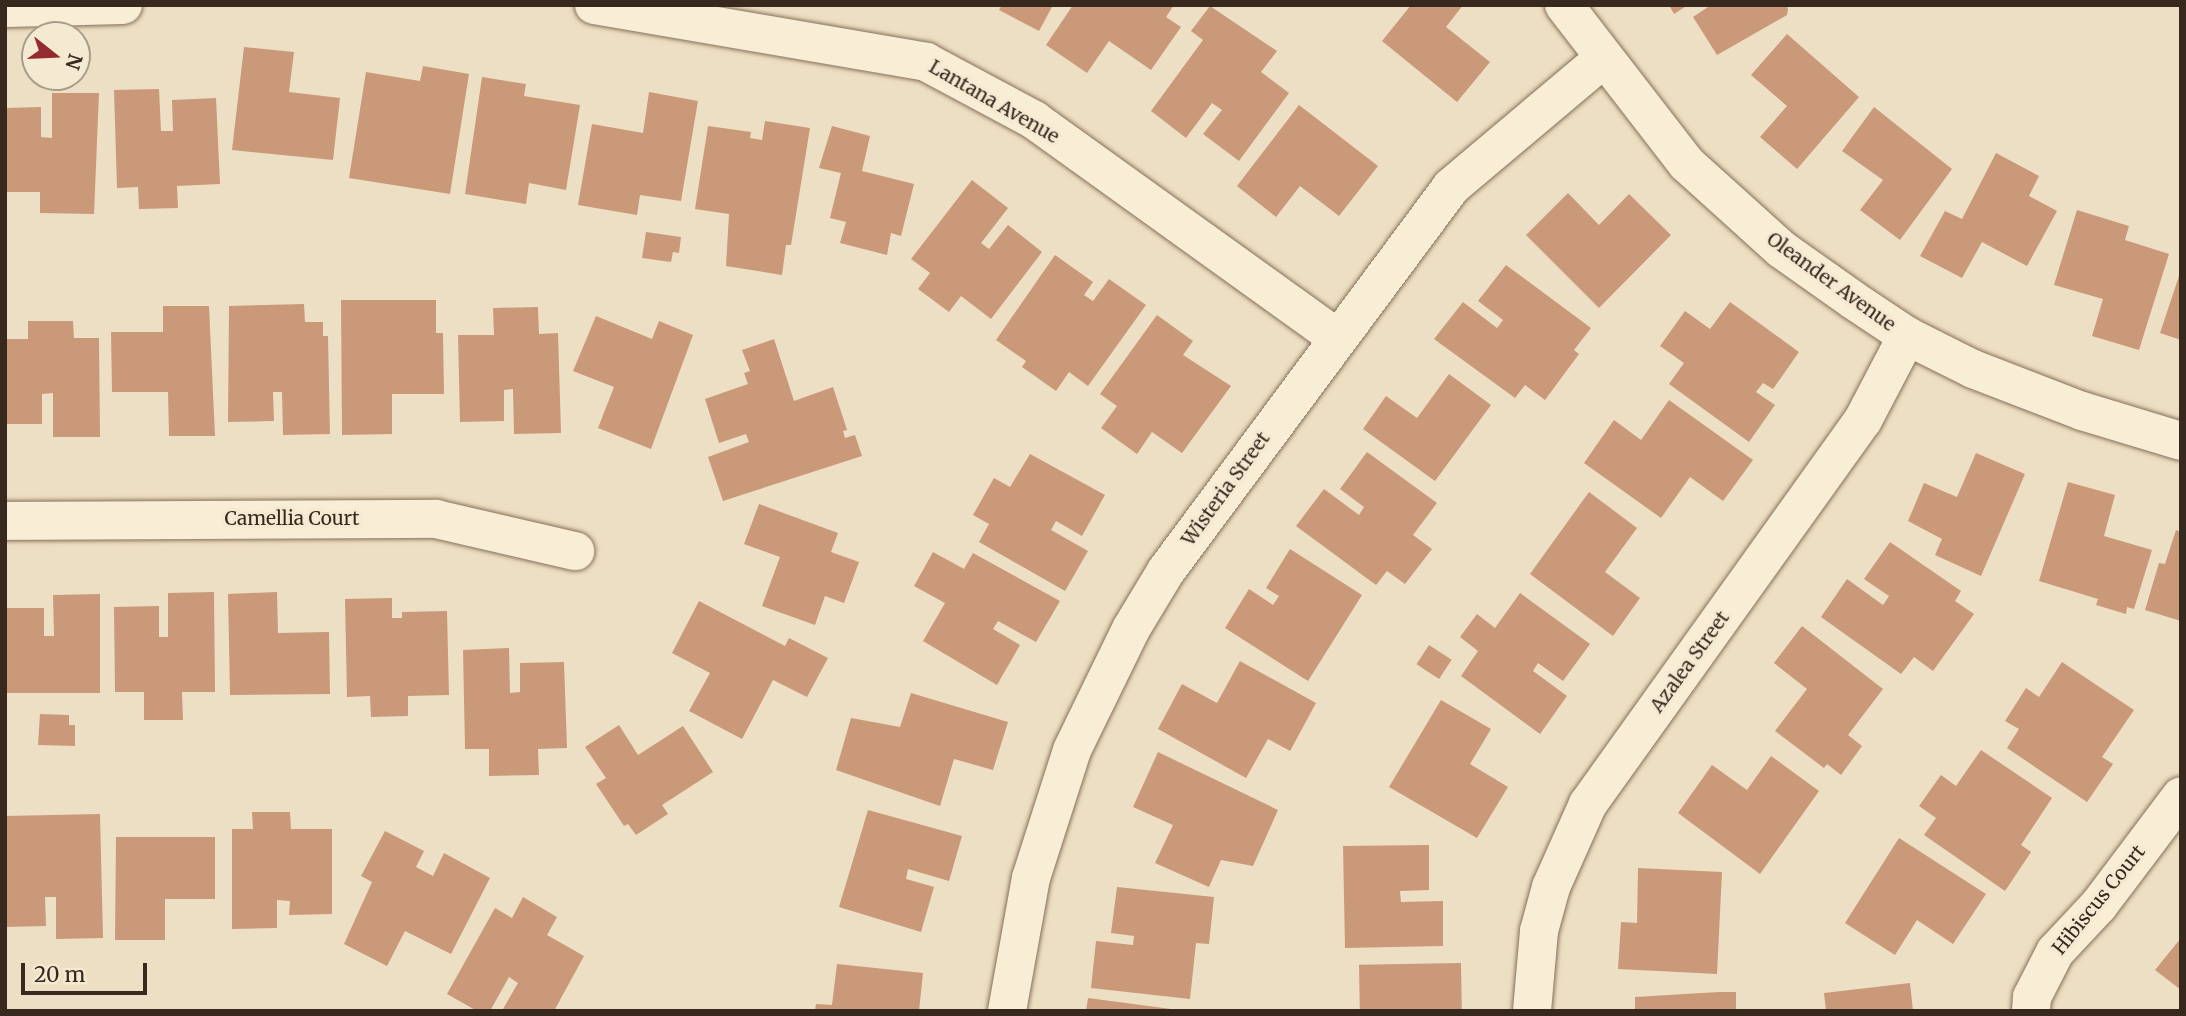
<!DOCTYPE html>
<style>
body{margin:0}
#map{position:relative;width:2186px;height:1016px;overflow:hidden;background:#eddfc3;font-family:Merriweather,serif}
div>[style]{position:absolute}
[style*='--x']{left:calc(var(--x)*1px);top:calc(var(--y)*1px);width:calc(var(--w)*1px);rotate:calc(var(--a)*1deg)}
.building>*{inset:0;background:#ca9979;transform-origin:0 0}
.roads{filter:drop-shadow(0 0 2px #86705a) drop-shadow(0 0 2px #86705a)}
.minor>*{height:38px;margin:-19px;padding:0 19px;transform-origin:19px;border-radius:19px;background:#f8edd5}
span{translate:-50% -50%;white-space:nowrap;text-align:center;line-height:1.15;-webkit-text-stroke:6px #f4ead2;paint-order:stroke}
.street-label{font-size:19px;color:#37291e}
.frame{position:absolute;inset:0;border:7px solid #37291e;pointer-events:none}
.north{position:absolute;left:21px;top:21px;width:70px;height:70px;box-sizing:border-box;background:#f4ead2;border:2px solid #a89d8a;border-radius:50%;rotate:108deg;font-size:19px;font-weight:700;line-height:28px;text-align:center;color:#37291e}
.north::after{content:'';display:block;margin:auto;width:24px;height:32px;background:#942b2f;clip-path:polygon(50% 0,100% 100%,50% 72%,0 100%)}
.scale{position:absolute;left:21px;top:963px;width:126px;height:32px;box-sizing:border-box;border:4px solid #37291e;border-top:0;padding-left:9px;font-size:21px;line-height:24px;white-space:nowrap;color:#37291e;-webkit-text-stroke:5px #f4ead2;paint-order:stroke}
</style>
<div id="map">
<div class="building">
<i style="clip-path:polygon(1002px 5px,1053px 5px,1039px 31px,999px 10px)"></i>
<i style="clip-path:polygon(1073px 5px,1174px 5px,1166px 17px,1181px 27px,1151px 70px,1109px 41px,1087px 73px,1046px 45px)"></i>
<i style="clip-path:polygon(1411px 5px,1463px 5px,1446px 27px,1490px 62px,1457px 102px,1382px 41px)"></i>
<i style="clip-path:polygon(1669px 5px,1688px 5px,1674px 14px)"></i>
<i style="clip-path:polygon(1711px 5px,1786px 5px,1788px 9px,1787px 15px,1717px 55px,1693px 17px)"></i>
<i style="clip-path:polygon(1210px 6px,1277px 51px,1261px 72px,1289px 93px,1239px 161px,1203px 134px,1222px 110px,1212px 103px,1186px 138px,1151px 111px,1203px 40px,1191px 31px)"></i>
<i style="clip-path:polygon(1787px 34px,1859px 97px,1797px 169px,1760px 137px,1787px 106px,1751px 75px)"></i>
<i style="clip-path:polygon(244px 47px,294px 52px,289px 92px,340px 98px,333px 160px,232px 150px)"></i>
<i style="clip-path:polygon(423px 66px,469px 74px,450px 194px,349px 178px,366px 72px,420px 81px)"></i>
<i style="clip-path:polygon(482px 77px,526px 84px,524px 96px,580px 105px,566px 190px,529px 183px,526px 204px,465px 194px)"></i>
<i style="clip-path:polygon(159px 89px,161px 131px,173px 131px,172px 100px,216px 98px,220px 184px,177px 186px,178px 208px,139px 209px,138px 187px,117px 188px,114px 90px)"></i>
<i style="clip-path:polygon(649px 92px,698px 101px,681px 201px,640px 195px,637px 215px,578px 205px,592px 124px,643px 133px)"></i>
<i style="clip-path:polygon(52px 93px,99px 93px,94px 214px,40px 213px,40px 192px,5px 192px,5px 108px,41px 107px,41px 137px,52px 138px)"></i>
<i style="clip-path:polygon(1299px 105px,1378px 166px,1339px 216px,1300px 186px,1276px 217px,1237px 186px)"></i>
<i style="clip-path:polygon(1874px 107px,1952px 169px,1900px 240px,1860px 210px,1883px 180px,1842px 151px)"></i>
<i style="clip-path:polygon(765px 121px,810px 128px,791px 245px,786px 245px,782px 275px,726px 266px,729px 214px,695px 209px,708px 126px,751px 132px,750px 138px,762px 140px)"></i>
<i style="clip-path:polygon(832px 126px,870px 136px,862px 171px,914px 184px,901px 236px,891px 233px,887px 255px,840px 243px,846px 222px,830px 218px,841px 173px,819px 168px)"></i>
<i style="clip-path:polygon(1996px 153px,2039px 176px,2029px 196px,2057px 211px,2027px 266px,1982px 242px,1962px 278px,1920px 256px,1945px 211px,1962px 219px)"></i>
<i style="clip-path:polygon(972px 180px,1008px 208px,981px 243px,989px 249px,1008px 225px,1042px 252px,991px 319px,961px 296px,949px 312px,918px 289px,930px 273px,911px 259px)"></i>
<i style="clip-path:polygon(1568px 193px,1599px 225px,1629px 194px,1671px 235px,1599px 308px,1526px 235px)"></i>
<i style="clip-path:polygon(2077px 210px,2129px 226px,2125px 240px,2169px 254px,2139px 350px,2092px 336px,2103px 299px,2054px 285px)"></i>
<i style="clip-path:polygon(646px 232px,681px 237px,679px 253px,673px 252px,671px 262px,642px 258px)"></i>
<i style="clip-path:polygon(1055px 255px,1093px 282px,1084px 295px,1093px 301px,1109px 279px,1146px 305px,1088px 386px,1069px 372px,1056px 391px,1022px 367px,1026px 361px,996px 340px)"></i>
<i style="clip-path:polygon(1506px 265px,1591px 328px,1574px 350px,1579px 354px,1545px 400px,1525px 385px,1515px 398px,1434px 339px,1463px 302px,1497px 328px,1503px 320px,1478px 301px)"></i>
<i style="clip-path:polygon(2181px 270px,2181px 340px,2160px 333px)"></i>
<i style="clip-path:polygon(341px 300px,436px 300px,436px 333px,443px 333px,444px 394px,392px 394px,392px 434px,342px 435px)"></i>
<i style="clip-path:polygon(1730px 302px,1799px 352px,1773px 389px,1763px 383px,1756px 392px,1775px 405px,1749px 442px,1669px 384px,1684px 363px,1660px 346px,1685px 311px,1710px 329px)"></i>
<i style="clip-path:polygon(304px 304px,305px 322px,323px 322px,323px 336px,328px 336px,330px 434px,283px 435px,282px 392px,273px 392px,274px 421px,228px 422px,229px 306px)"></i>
<i style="clip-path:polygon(163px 306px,209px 306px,215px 436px,169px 436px,168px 392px,112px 392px,111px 332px,163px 332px)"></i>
<i style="clip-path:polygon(538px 307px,539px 334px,558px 333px,561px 433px,514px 434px,513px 389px,504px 390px,504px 421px,460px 422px,458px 335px,494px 335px,493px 308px)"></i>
<i style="clip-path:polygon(1157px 315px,1193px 341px,1183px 355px,1231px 386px,1182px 453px,1152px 432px,1137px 454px,1101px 428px,1117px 406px,1100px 394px)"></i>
<i style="clip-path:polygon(596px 316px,652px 339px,659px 321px,693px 335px,651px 449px,598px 428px,614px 387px,573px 371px)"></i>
<i style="clip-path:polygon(28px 321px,73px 321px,74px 338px,99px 338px,100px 437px,53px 437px,53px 393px,42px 394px,42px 424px,5px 424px,5px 339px,28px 339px)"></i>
<i style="clip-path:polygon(774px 339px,794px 401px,833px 387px,847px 430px,843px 431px,845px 438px,855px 435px,862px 456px,723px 501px,708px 457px,749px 442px,746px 434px,719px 443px,705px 399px,748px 384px,744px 373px,750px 371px,742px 350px)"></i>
<i style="clip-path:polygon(1449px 374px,1491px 405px,1435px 481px,1363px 429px,1386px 396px,1417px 418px)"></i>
<i style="clip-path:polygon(1669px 400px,1753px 460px,1723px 501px,1690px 477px,1661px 518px,1584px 463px,1614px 420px,1641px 440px)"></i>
<i style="clip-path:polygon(1367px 452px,1437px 503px,1413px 535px,1432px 549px,1405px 584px,1387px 571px,1376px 585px,1296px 526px,1324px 489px,1359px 515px,1364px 507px,1340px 489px)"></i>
<i style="clip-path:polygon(1976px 453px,2025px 474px,1981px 576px,1935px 555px,1942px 539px,1908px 521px,1924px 483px,1957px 497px)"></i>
<i style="clip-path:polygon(1030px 454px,1105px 495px,1082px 536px,1056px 521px,1051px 530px,1088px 551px,1065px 591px,979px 542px,989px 524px,973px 515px,994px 478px,1010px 487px)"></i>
<i style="clip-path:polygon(2068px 482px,2115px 495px,2104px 536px,2152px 550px,2134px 609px,2127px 607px,2126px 614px,2096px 605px,2098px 599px,2039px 581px)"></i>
<i style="clip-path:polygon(1589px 492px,1637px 528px,1605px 572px,1640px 598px,1613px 636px,1530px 574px)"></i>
<i style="clip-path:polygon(759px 504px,838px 533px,831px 552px,859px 562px,844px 603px,825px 596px,815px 625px,762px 606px,780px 557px,744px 544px)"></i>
<i style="clip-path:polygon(2176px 530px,2181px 532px,2181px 621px,2145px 610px,2159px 563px,2165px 564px)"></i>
<i style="clip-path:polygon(1890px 542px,1961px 591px,1955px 601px,1974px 614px,1933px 671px,1914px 657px,1901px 674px,1821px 617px,1847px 579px,1883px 605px,1889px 596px,1864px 579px)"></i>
<i style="clip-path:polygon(1290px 549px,1362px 595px,1308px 681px,1225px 628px,1249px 589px,1273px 605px,1279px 596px,1266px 588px)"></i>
<i style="clip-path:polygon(933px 552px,964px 569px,973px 553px,1060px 601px,1036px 642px,998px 621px,993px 629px,1020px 645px,997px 685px,923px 641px,945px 603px,914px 586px)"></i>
<i style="clip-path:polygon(214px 592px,215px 692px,182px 692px,183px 720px,144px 720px,144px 692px,115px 692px,114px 607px,159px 606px,159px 637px,168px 637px,168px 593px)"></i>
<i style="clip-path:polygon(277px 592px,278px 633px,329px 632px,330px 694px,230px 695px,228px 594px)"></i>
<i style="clip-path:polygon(1520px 593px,1590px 644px,1563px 681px,1538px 663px,1533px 671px,1567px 696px,1540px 734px,1461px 676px,1478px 651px,1460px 637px,1477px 614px,1495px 628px)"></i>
<i style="clip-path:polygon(100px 594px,100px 693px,5px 693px,5px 608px,44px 608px,44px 636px,54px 636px,53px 595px)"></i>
<i style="clip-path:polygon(392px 598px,392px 618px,402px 618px,402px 612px,447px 611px,449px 695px,408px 696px,408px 716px,371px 717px,370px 696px,347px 697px,345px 599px)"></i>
<i style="clip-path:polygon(699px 601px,785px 646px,789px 638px,828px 658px,807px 697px,773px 680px,742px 739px,689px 711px,710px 673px,672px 653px)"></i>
<i style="clip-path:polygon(1802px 626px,1883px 689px,1848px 735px,1862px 746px,1841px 775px,1827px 764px,1824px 768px,1775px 731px,1807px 689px,1774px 663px)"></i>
<i style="left:1429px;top:645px;width:27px;height:23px;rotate:33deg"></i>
<i style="clip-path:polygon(509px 648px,510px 693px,520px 692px,520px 663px,564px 662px,567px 748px,538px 749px,539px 775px,489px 776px,489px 749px,465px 749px,463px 650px)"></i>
<i style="clip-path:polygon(1240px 661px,1316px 703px,1290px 751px,1268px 739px,1246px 778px,1158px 729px,1182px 684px,1217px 703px)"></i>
<i style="clip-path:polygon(2062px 662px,2134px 710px,2102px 757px,2113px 764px,2087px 802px,2007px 748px,2019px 729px,2005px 721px,2026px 688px,2039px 697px)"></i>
<i style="clip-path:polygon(911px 693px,1008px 722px,993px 770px,954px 759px,940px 806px,836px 770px,851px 718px,900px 727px)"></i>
<i style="clip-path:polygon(1441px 700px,1491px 729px,1470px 764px,1508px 787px,1477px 838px,1389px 787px)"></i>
<i style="clip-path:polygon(40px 714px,69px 715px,69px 725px,75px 725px,75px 746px,38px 745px)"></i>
<i style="clip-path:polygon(619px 725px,638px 755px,683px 726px,713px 772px,662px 805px,668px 814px,636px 835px,628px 824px,624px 826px,596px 784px,606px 778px,585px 747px)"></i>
<i style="clip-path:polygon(1981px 750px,2052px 798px,2021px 845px,2031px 852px,2005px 891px,1924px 835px,1936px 818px,1919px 806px,1941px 775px,1956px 786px)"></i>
<i style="clip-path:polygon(1158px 752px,1278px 810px,1253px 866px,1221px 860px,1209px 887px,1155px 863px,1173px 825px,1133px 807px)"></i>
<i style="clip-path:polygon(1771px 756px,1819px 791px,1760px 874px,1678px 813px,1712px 765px,1747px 790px)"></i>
<i style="clip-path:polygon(868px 810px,962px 836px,949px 881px,908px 869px,906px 879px,934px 887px,921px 932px,839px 907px)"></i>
<i style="clip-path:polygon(252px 812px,290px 812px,291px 829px,332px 829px,332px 914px,289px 915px,290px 901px,277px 900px,277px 928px,232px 929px,232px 829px,253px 829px)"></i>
<i style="clip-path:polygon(100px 814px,103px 938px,56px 939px,56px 897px,45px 897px,46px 926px,5px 927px,5px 816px)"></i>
<i style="clip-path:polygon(385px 831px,424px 851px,416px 867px,433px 876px,444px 853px,490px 878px,451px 954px,405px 931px,387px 966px,344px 944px,372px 882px,361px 876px)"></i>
<i style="clip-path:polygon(116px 837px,215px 837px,215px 899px,165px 899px,165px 940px,115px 940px)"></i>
<i style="clip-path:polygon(1899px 838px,1986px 894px,1953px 944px,1917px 920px,1895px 955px,1845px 923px)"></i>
<i style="clip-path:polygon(1429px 845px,1429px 890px,1400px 891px,1401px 902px,1443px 901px,1443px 946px,1345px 948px,1343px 846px)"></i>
<i style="clip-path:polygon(1638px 868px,1722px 872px,1717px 974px,1618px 969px,1621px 922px,1637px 923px)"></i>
<i style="clip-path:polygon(1117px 887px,1214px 897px,1209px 944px,1196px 943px,1190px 999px,1091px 988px,1096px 941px,1133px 945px,1134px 936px,1111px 933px)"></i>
<i style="clip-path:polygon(523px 897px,557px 917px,547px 935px,584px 956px,554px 1011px,503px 1009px,518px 983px,509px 977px,490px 1011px,477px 1011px,447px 994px,495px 908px,512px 918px)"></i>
<i style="clip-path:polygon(2181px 938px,2181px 990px,2155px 970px)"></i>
<i style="left:1461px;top:963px;width:48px;height:102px;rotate:89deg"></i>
<i style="clip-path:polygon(837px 964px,923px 973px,919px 1011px,815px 1011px,816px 1004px,832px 1005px)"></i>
<i style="clip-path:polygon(1910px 983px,1913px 1011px,1826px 1011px,1824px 993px)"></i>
<i style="clip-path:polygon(1719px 992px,1736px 992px,1736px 1011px,1635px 1011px,1635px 997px)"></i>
<i style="clip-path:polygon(1088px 998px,1171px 1009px,1171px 1011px,1086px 1011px)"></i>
</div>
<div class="roads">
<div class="minor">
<i style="--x:594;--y:5;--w:337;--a:9.7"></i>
<i style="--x:926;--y:62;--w:123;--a:28.2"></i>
<i style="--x:1034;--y:120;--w:372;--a:35.7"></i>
<i style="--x:1564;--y:5;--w:201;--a:52.3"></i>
<i style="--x:1687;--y:164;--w:127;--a:42.1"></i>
<i style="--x:1781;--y:249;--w:88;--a:35.3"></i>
<i style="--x:1853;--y:300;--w:65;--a:33.7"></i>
<i style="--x:1907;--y:336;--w:74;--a:26.6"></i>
<i style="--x:1973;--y:369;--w:117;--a:21.1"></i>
<i style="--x:2082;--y:411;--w:103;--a:16.9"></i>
<i style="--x:5;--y:8;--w:118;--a:-1.5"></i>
<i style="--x:5;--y:521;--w:431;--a:-0.3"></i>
<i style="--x:436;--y:519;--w:143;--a:13"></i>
<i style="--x:1007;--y:1011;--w:135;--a:-79.8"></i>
<i style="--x:1031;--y:878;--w:134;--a:-72.2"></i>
<i style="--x:1072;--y:750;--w:135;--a:-64"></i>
<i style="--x:1131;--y:629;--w:68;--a:-58.9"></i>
<i style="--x:1166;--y:571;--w:478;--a:-53.4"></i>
<i style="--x:1451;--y:187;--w:197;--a:-40.1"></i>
<i style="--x:1532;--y:1011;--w:80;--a:-85"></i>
<i style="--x:1539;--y:931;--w:46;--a:-74.7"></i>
<i style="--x:1551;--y:887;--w:91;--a:-66"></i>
<i style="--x:1588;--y:804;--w:472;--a:-54.4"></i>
<i style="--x:1863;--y:420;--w:95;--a:-62.4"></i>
<i style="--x:2031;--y:1011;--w:14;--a:-86"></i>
<i style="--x:2032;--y:997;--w:51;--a:-62.9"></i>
<i style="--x:2055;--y:952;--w:64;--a:-46.9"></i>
<i style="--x:2099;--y:905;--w:136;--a:-53"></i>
</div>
</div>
<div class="street-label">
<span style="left:994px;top:102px;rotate:30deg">Lantana Avenue</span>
<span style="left:1831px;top:282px;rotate:36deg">Oleander Avenue</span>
<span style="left:1226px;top:489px;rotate:-54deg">Wisteria Street</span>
<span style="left:292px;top:519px">Camellia Court</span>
<span style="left:1690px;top:662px;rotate:-54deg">Azalea Street</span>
<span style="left:2099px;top:900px;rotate:-51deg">Hibiscus Court</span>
</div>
<div class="frame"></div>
<div class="north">N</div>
<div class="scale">20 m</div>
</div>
